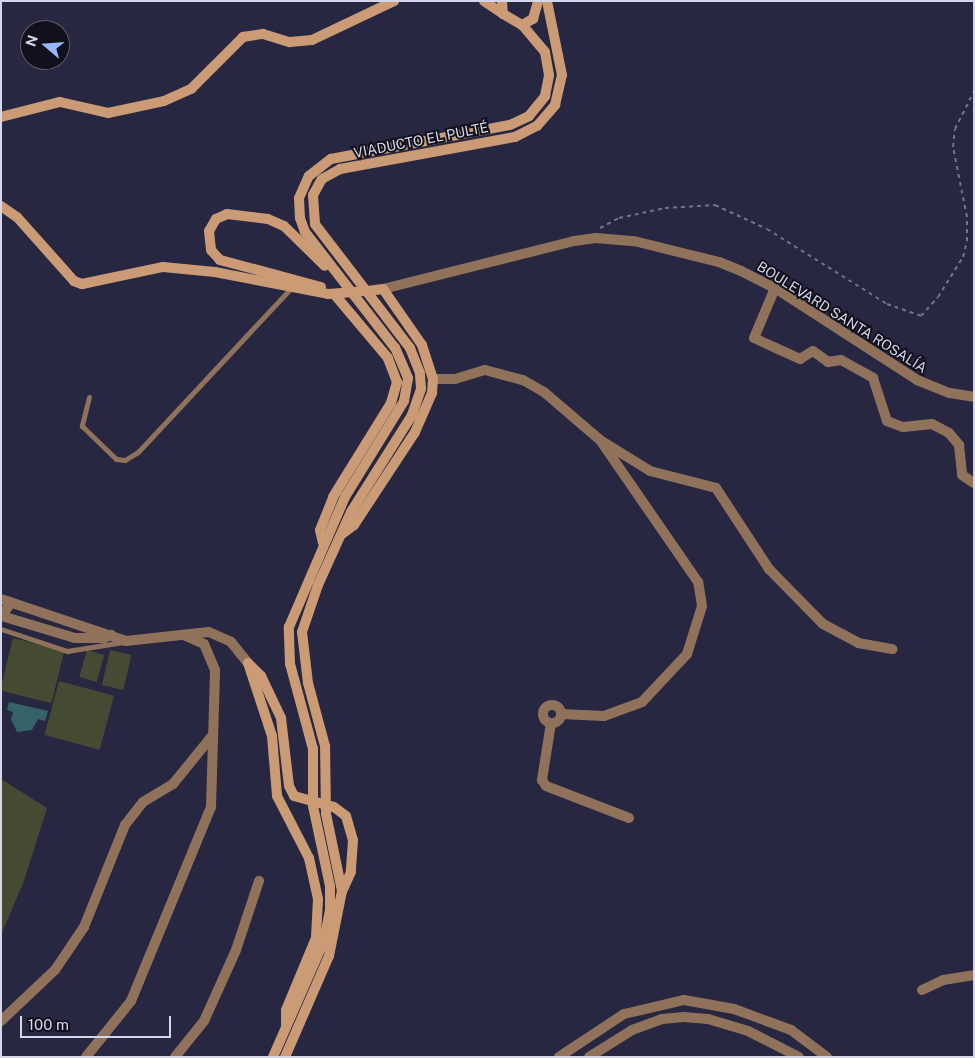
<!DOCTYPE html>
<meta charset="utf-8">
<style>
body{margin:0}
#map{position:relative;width:975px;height:1058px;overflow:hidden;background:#272741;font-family:"Public Sans",sans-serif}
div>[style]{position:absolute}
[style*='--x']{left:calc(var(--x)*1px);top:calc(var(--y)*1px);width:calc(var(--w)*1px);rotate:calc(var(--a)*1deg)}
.green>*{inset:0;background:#454a33;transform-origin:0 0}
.water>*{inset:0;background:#346469}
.path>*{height:2px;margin-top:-1px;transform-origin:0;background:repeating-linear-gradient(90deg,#727389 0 4px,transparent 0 8px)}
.service>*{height:5px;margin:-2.5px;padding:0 2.5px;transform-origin:2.5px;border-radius:2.5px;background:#90725b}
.minor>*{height:10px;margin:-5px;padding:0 5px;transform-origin:5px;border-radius:5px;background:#90725b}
.minor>.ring{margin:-5px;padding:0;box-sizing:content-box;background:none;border:10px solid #90725b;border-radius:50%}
.tertiary>*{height:10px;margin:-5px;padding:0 5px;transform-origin:5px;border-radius:5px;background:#90725b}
.secondary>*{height:10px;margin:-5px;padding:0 5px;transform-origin:5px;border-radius:5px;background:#cb9b76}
.secondary-bridge>*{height:10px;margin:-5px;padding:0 5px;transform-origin:5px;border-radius:5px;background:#cb9b76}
span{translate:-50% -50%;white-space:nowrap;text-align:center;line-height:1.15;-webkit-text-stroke:4px #11111d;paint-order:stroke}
.street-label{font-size:14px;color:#d5d6e7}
.frame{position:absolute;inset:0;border:2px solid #d5d6e7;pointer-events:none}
.north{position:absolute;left:20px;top:20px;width:50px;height:50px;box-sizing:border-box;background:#11111d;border:1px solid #5f606e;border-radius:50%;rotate:288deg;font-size:14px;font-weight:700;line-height:20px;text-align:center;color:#d5d6e7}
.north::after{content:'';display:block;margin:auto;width:18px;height:22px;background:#97b6fd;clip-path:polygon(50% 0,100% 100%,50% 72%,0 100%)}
.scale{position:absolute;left:20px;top:1016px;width:151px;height:22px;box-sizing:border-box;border:2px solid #d5d6e7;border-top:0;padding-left:6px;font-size:15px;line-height:18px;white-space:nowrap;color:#d5d6e7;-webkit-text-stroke:4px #11111d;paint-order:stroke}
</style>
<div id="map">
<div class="green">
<i style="left:13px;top:638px;width:53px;height:54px;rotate:14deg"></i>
<i style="left:87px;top:650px;width:18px;height:28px;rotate:16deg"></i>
<i style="left:110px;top:650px;width:22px;height:36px;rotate:13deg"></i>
<i style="left:59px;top:681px;width:57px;height:56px;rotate:15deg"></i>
<i style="clip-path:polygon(1px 779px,47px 808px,24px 881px,1px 935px)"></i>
</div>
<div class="water">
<i style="clip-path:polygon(9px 702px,48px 711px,45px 721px,38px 719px,32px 730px,17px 732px,11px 719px,13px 712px,7px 710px)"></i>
</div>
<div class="path">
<i style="--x:600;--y:228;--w:21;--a:-28"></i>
<i style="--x:619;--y:218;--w:47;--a:-12.3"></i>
<i style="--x:665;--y:208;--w:50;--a:-3.4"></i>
<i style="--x:715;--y:205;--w:57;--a:24.8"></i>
<i style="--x:767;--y:229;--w:142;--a:32"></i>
<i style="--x:887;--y:304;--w:36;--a:19"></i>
<i style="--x:921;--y:316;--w:25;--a:-48"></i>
<i style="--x:938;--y:297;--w:47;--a:-58"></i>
<i style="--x:963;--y:257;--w:16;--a:-76"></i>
<i style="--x:967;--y:241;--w:24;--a:-90"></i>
<i style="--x:967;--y:217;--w:71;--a:-101.3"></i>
<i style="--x:953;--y:147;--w:18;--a:-84"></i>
<i style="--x:955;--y:129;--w:42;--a:-63.4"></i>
</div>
<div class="service">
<i style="--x:89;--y:397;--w:30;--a:104"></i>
<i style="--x:82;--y:426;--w:47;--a:44.1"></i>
<i style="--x:116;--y:459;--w:9;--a:6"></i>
<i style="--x:125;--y:460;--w:15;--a:-32"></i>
<i style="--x:138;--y:452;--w:224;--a:-47"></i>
<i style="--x:1;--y:629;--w:70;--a:18.4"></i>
<i style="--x:67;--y:651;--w:57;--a:-9.1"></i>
</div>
<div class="minor">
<i style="--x:775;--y:288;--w:54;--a:112.8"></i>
<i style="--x:754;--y:338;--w:51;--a:24.5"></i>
<i style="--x:800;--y:359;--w:15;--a:-32"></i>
<i style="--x:813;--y:351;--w:19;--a:36"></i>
<i style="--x:828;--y:362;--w:13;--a:-9"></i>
<i style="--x:841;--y:360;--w:37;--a:29"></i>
<i style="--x:873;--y:378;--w:45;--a:72"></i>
<i style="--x:887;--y:421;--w:17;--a:21"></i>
<i style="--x:903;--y:427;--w:29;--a:-6"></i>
<i style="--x:932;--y:424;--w:19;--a:28"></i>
<i style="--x:949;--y:433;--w:16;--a:50"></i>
<i style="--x:959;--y:445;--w:30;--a:84"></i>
<i style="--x:962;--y:475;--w:14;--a:34"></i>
<i style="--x:433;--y:379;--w:22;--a:0"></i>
<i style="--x:455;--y:379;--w:31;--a:-17"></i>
<i style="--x:485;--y:370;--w:39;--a:15"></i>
<i style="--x:523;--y:380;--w:24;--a:30"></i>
<i style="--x:544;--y:392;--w:74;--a:40.6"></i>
<i style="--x:600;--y:440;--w:59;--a:31.8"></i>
<i style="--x:650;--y:471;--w:68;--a:14.4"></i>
<i style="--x:716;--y:488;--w:97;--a:56.8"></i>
<i style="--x:769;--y:569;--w:77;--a:45.5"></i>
<i style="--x:823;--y:624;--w:40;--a:28"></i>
<i style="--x:858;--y:643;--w:35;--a:10"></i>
<i style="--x:1;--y:599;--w:132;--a:18.6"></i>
<i style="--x:126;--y:641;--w:83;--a:-6.2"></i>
<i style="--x:209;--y:632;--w:24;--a:24"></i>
<i style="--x:231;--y:642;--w:27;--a:51"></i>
<i style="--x:11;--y:603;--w:10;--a:127"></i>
<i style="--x:5;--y:611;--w:6;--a:90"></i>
<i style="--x:5;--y:617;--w:73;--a:16.7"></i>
<i style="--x:75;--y:638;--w:29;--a:0"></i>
<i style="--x:104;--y:638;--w:8;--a:-23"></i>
<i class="ring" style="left:543px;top:705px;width:8px;height:8px"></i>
<i style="--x:561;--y:714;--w:43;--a:2.7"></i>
<i style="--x:604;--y:716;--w:40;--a:-20.2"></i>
<i style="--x:642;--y:702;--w:66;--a:-46.8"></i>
<i style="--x:687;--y:654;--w:50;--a:-72.6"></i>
<i style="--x:702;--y:606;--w:24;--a:-99"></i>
<i style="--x:698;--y:582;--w:169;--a:-124.6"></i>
<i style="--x:551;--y:723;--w:58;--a:99"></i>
<i style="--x:542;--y:780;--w:7;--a:56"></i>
<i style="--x:546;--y:786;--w:89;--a:21.1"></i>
<i style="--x:922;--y:990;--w:23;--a:-25"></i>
<i style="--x:943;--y:980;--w:31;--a:-9"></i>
<i style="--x:1;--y:1021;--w:74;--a:-43.4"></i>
<i style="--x:55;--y:970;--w:52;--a:-56"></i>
<i style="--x:84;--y:927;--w:110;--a:-68.1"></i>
<i style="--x:125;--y:825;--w:29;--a:-52"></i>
<i style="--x:143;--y:802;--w:35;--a:-31"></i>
<i style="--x:173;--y:784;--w:62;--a:-50.9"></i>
<i style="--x:86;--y:1057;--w:72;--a:-51.2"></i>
<i style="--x:131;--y:1001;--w:210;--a:-67.6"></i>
<i style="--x:211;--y:807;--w:137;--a:-88.3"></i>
<i style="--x:215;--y:670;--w:28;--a:-113"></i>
<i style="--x:204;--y:644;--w:20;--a:-156"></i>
<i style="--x:175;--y:1057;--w:46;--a:-51.1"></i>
<i style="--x:204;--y:1021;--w:78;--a:-65.7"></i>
<i style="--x:236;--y:950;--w:73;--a:-71.6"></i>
<i style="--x:559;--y:1057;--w:78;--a:-33.5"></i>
<i style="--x:624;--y:1014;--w:62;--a:-13.1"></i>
<i style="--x:684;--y:1000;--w:51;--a:10.2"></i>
<i style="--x:734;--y:1009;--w:61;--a:20.2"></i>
<i style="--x:791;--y:1030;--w:45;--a:36.9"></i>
<i style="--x:589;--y:1057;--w:51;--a:-32.1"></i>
<i style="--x:632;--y:1030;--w:32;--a:-20"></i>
<i style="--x:662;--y:1019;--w:22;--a:-5"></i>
<i style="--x:684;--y:1017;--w:24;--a:5"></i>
<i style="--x:708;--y:1019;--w:42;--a:16.7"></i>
<i style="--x:748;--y:1031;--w:57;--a:27"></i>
</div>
<div class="tertiary">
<i style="--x:383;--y:289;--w:197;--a:-14.1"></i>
<i style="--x:574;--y:241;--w:22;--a:-8"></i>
<i style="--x:596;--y:238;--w:38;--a:5"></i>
<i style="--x:634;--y:241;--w:88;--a:13.9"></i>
<i style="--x:719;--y:262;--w:24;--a:22"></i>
<i style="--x:741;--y:271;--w:38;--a:27"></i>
<i style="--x:775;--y:288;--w:169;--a:32.9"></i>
<i style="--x:917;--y:380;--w:35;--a:22"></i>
<i style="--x:950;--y:393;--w:24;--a:9"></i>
</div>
<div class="secondary">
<i style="--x:484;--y:1;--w:23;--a:34"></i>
<i style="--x:502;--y:1;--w:13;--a:86"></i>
<i style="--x:503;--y:14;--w:22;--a:30"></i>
<i style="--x:522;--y:25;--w:13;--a:-29"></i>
<i style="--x:533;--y:19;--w:19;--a:-74"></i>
<i style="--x:1;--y:117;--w:61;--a:-14.3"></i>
<i style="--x:60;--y:102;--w:49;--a:12.9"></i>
<i style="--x:108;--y:113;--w:57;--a:-12.1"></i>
<i style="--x:164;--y:101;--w:30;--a:-24"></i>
<i style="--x:191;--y:89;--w:74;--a:-45"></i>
<i style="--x:243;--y:37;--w:20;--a:-9"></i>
<i style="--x:263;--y:34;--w:28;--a:17"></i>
<i style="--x:290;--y:42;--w:22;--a:-5"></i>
<i style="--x:312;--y:40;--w:91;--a:-25.4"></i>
<i style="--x:1;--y:206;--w:19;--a:35"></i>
<i style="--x:17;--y:217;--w:86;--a:48.3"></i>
<i style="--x:74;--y:281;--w:9;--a:21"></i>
<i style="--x:82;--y:284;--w:83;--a:-11.9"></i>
<i style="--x:163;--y:267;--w:52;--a:5.5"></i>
<i style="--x:215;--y:272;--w:115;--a:11"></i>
<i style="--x:328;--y:294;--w:14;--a:-4"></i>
<i style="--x:321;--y:287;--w:105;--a:-165"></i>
<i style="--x:220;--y:260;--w:13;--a:-132"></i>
<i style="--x:211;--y:250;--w:19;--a:-96"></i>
<i style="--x:209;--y:231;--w:14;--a:-60"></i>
<i style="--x:216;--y:219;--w:12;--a:-24"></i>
<i style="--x:227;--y:214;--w:41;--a:7"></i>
<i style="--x:268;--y:219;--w:17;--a:24"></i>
<i style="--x:284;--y:226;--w:57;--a:44.3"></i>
<i style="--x:342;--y:534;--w:15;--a:-37"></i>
<i style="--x:354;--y:525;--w:111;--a:-56.7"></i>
<i style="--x:415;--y:432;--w:43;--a:-66.4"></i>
<i style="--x:432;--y:393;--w:14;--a:-86"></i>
<i style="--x:433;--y:379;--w:36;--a:-108"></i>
<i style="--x:422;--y:345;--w:68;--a:-124.9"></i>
<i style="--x:383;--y:289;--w:8;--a:173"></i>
<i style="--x:323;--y:543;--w:13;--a:-103"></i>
<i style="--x:320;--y:530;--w:35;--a:-68"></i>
<i style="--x:333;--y:497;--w:110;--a:-58.3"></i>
<i style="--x:391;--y:403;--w:22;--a:-74"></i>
<i style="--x:397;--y:382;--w:26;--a:-111"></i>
<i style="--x:388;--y:358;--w:82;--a:-130.1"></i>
<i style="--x:248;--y:663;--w:77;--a:71.8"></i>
<i style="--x:272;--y:736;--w:60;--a:85.2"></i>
<i style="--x:277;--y:796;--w:70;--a:62.7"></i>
<i style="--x:309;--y:858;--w:42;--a:77.6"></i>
<i style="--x:318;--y:899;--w:39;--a:93"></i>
<i style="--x:316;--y:938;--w:78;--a:112.6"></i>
<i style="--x:286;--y:1010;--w:14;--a:90"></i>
<i style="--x:250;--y:665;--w:16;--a:45"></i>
<i style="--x:261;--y:676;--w:47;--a:64.5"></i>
<i style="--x:281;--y:718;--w:68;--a:83.3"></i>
<i style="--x:289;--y:786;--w:11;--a:63"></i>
<i style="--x:334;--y:807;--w:15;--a:37"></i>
<i style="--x:346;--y:816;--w:25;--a:74"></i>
<i style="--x:353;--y:840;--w:32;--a:94"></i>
<i style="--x:351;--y:872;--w:21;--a:115"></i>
<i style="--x:273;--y:1057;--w:127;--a:-66.3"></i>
<i style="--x:324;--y:941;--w:31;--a:-79"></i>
<i style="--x:330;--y:911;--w:25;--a:-90"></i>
<i style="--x:330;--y:886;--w:82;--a:-102"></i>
<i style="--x:313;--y:806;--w:57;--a:-90"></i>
<i style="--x:313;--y:749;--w:88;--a:-105.1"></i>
<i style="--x:290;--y:664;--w:37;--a:-92"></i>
<i style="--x:289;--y:627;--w:142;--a:-66.7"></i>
<i style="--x:345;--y:497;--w:113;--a:-58.4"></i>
<i style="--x:404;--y:401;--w:23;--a:-80"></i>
<i style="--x:408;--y:378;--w:33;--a:-113"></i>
<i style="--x:395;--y:348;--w:147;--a:-127.8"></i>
<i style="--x:305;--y:232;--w:15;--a:-110"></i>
<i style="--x:300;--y:218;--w:20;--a:-93"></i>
<i style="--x:299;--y:198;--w:24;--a:-66"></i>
<i style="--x:309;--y:176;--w:28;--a:-38"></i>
<i style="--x:331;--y:159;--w:182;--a:-10.8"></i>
<i style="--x:510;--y:125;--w:21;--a:-25"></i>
<i style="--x:529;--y:116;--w:26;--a:-51"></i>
<i style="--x:545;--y:96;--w:21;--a:-79"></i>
<i style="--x:549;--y:75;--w:23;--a:-100"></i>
<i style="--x:545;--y:52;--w:35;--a:-130"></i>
<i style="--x:285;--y:1057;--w:110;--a:-66.5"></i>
<i style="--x:329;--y:956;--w:66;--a:-78.7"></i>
<i style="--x:342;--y:891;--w:79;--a:-101.7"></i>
<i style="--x:326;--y:814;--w:68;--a:-90.8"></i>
<i style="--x:325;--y:746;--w:65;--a:-105.1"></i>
<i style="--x:308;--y:683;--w:51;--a:-96.7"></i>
<i style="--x:302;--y:632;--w:50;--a:-71.2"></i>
<i style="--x:318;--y:585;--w:80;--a:-65.7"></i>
<i style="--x:351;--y:512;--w:115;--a:-57.8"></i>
<i style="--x:412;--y:415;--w:28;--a:-71"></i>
<i style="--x:421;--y:389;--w:16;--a:-94"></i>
<i style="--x:420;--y:373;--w:27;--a:-112"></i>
<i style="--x:410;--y:348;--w:156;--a:-127.5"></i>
<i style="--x:315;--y:224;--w:29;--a:-94"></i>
<i style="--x:313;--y:195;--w:18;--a:-61"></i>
<i style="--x:322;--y:179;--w:21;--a:-29"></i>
<i style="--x:340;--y:169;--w:178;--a:-10.4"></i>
<i style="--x:515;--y:137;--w:25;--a:-27"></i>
<i style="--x:537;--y:126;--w:28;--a:-49"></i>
<i style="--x:555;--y:105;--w:31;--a:-77"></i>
<i style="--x:562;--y:75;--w:76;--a:-101.5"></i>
</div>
<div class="secondary-bridge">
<i style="--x:342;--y:293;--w:33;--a:-5"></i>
<i style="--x:294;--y:796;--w:41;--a:15.4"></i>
</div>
<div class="street-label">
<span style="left:421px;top:140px;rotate:-11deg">VIADUCTO EL PULTÉ</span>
<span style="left:842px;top:317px;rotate:32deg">BOULEVARD SANTA ROSALÍA</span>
</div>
<div class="frame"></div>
<div class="north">N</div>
<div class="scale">100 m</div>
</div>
